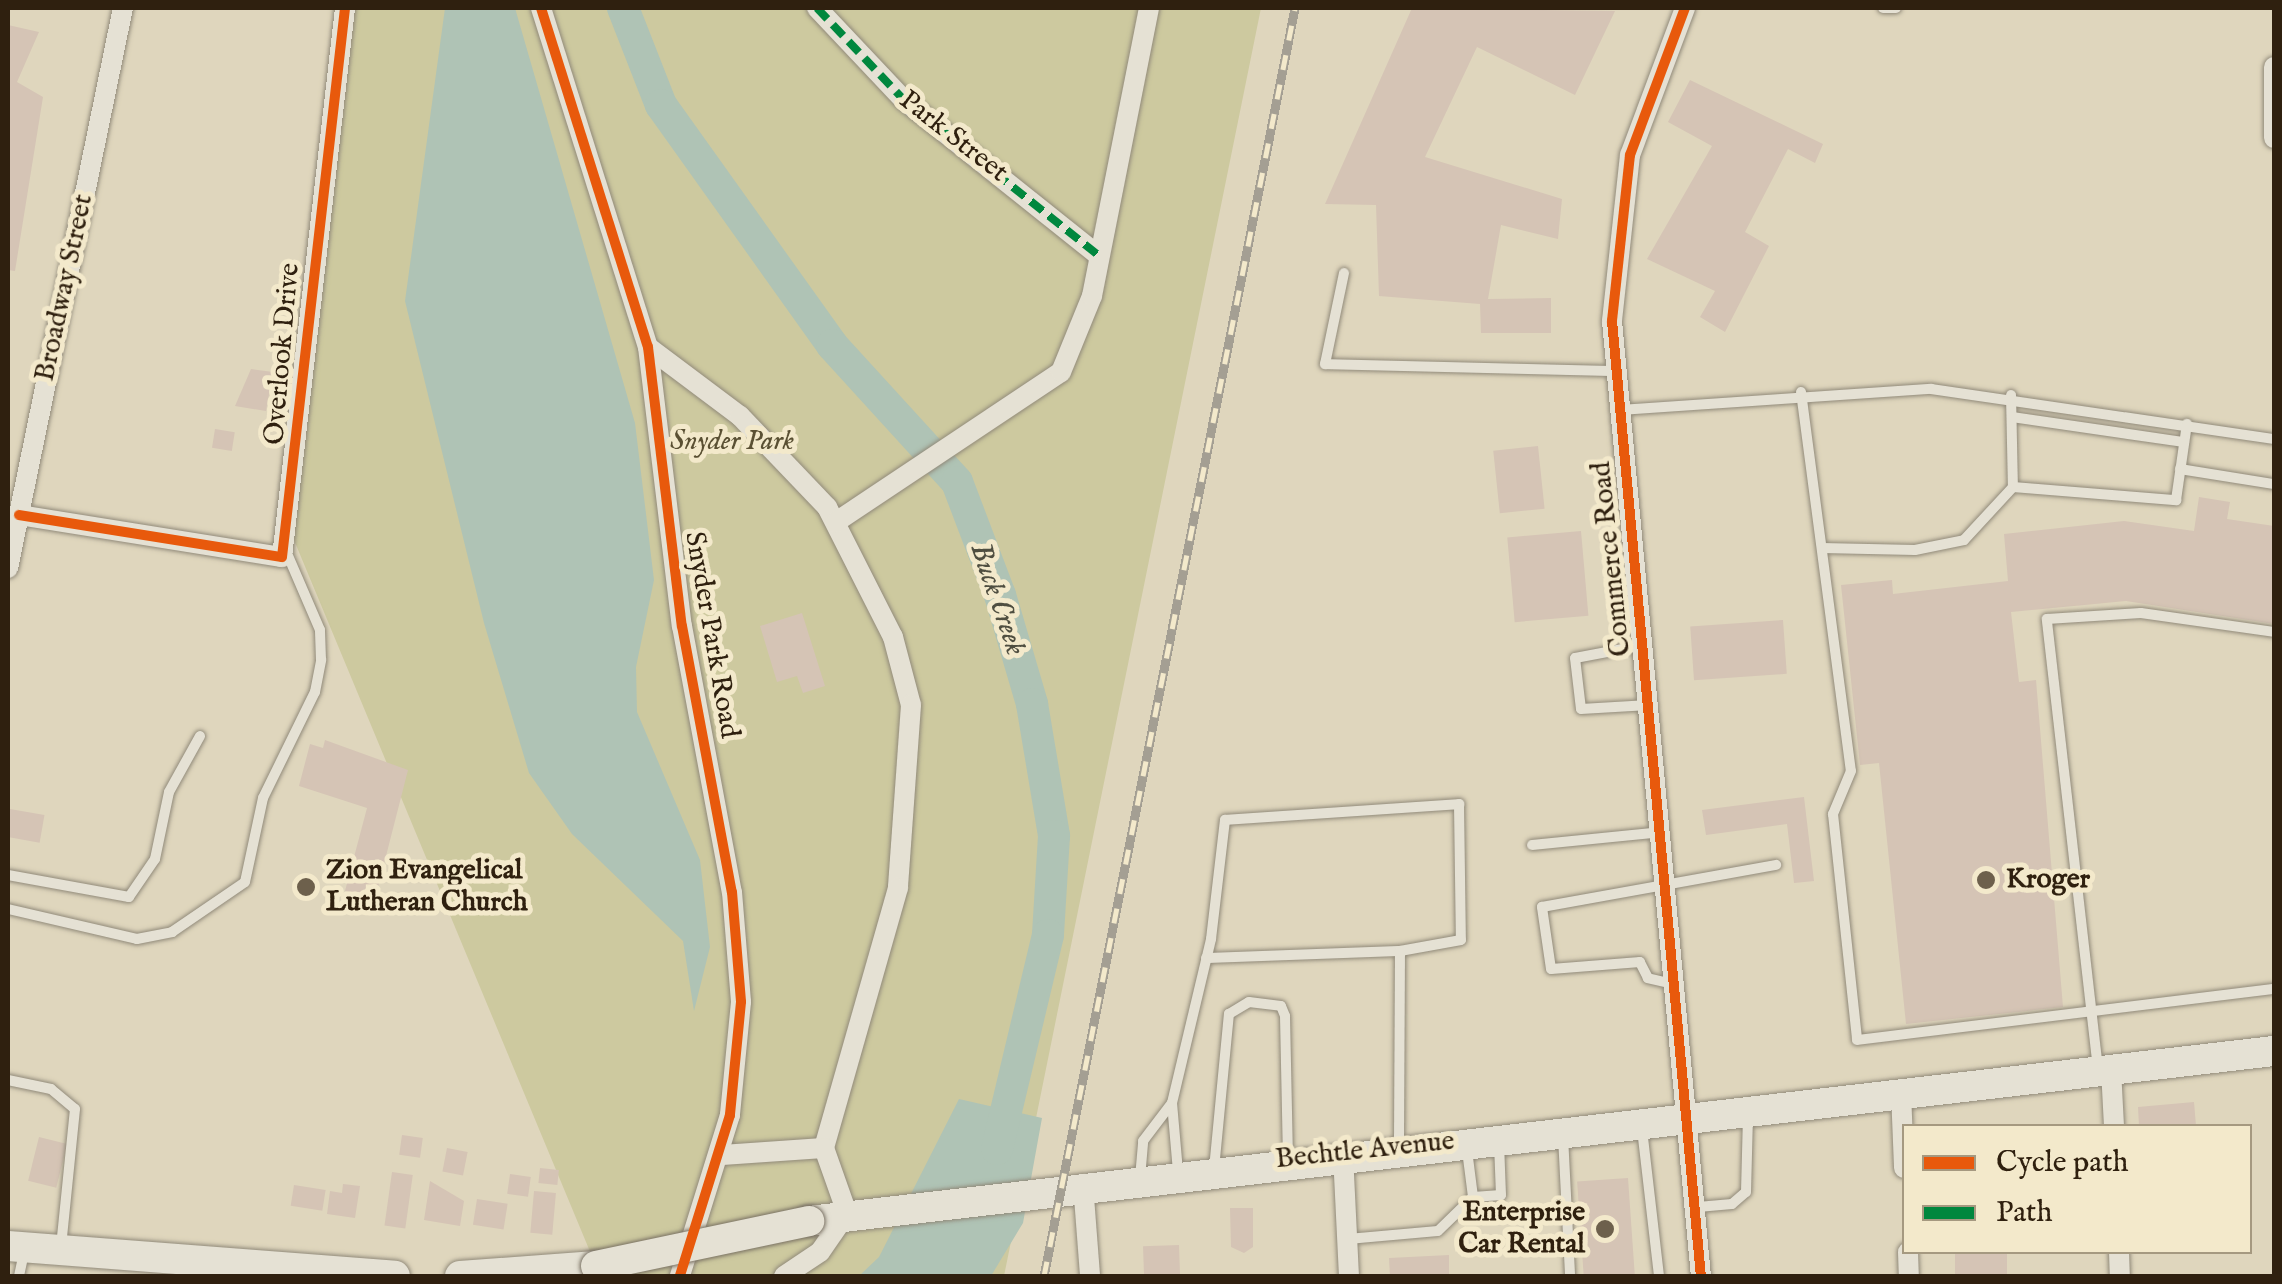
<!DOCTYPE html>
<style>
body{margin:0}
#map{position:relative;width:2282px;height:1284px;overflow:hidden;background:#dfd6bd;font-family:"IM FELL English",serif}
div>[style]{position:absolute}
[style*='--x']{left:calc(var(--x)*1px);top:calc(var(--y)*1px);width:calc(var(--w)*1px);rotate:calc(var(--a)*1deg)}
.green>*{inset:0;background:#cdc99f}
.water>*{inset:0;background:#afc3b5}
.river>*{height:32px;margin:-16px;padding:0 16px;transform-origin:16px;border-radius:16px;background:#afc3b5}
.building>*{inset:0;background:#d5c4b5;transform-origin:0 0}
.roads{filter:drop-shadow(0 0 2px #918a7a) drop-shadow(0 0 2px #918a7a)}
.lane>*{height:10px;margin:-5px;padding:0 5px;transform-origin:5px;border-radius:5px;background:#e5e1d4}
.street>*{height:20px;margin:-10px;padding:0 10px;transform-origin:10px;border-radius:10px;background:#e5e1d4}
.secondary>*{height:30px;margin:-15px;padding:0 15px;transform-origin:15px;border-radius:15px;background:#e5e1d4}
.rail>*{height:9px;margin-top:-4.5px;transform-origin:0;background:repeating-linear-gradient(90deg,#f3e9cb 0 15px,#a49f93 0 30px);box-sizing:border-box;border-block:2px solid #a49f93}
.bridges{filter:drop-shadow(0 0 2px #797163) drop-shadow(0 0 2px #797163)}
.secondary-bridge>*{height:30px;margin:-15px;padding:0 15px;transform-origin:15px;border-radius:15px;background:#e5e1d4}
.quiet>*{height:8px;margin-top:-4px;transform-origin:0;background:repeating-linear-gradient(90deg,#00873e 0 15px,transparent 0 23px)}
.cycleway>*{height:10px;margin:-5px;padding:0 5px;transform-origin:5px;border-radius:5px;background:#e8590c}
.dots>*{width:28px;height:28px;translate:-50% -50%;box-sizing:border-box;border:5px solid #f3e9cb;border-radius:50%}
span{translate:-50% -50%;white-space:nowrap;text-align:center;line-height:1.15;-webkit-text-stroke:10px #f3e9cb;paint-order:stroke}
.street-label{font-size:28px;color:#2f200f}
.park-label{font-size:28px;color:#5a5033;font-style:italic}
.poi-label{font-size:28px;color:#2f200f;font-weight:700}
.left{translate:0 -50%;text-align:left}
.right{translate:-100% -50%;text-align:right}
.water-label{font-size:30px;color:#4f4e40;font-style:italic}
.frame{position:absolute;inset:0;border:10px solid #2f200f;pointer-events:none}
.legend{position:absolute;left:1902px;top:1124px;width:350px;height:130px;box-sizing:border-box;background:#f3e9cb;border:2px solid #a59980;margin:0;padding:12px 18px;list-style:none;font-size:30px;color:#2f200f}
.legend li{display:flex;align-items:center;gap:20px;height:50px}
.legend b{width:50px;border:2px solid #a59980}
</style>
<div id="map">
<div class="green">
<i style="clip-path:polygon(346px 8px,1261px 8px,1004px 1276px,588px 1276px,596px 1266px,289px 528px)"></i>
</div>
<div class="water">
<i style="clip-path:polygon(445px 8px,515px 8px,635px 423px,654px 580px,636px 667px,637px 712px,700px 860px,710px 947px,694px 1011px,683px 941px,572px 834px,529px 773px,484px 623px,405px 301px)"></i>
<i style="clip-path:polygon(959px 1099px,1042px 1118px,1023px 1223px,991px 1276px,859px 1276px,879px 1257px)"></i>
</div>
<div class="river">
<i style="--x:623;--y:8;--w:104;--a:68.6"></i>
<i style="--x:661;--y:105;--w:295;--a:54.5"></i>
<i style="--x:832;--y:345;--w:185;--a:47.6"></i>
<i style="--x:957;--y:482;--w:121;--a:69.2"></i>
<i style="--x:1000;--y:595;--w:114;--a:73.6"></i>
<i style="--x:1032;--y:704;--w:134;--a:80.5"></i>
<i style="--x:1054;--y:836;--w:99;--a:93.5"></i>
<i style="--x:1048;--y:935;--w:220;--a:103.4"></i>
</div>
<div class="building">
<i style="clip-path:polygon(1412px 8px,1615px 11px,1575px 95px,1477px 47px,1425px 157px,1562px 199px,1558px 239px,1501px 225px,1488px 299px,1551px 298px,1551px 333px,1481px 333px,1480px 304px,1379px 296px,1376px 205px,1325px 204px)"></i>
<i style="clip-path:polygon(8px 25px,39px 32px,17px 82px,43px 97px,15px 271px,8px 270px)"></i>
<i style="clip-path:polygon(1690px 80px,1823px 144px,1815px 163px,1788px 149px,1745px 232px,1769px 246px,1725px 332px,1700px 317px,1715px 291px,1647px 259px,1712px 146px,1668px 122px)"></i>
<i style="clip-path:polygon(251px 369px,273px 372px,266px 411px,235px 406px)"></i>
<i style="left:215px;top:429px;width:20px;height:19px;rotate:9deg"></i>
<i style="left:1538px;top:446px;width:63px;height:45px;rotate:84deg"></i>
<i style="clip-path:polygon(2199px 497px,2230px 502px,2227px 519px,2274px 526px,2274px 624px,2126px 601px,2011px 612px,2019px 682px,2036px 680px,2063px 1007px,1906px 1024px,1879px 763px,1860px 765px,1841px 585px,1892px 580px,1893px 594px,2008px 581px,2004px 534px,2124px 521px,2194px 531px)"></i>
<i style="left:1581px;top:531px;width:85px;height:74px;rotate:85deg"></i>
<i style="clip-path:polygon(802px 613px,825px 686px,803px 693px,797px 676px,777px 682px,760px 626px)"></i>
<i style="left:1783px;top:620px;width:54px;height:93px;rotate:86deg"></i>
<i style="clip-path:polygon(325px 740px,408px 770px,375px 899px,345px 891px,367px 808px,299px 786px,310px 744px,323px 748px)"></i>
<i style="clip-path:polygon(1804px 797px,1814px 881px,1794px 883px,1787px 824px,1706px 835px,1702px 810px)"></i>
<i style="left:10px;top:809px;width:35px;height:28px;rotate:10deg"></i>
<i style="clip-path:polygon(2194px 1102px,2196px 1126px,2139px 1126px,2138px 1107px)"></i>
<i style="left:402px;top:1135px;width:21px;height:20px;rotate:8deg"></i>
<i style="left:39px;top:1137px;width:29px;height:45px;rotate:14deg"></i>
<i style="left:447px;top:1148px;width:21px;height:24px;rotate:11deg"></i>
<i style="left:540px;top:1168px;width:19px;height:15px;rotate:6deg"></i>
<i style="left:392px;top:1172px;width:21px;height:54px;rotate:8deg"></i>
<i style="left:510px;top:1174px;width:21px;height:20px;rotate:8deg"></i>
<i style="left:1628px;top:1178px;width:98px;height:51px;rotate:86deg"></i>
<i style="clip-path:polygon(430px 1181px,464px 1201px,460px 1226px,424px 1220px)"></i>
<i style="clip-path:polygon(343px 1184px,360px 1186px,355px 1218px,327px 1214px,330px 1191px,342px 1193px)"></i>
<i style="left:294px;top:1185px;width:32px;height:21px;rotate:9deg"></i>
<i style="left:534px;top:1191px;width:22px;height:42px;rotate:5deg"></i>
<i style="left:477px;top:1199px;width:31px;height:26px;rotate:9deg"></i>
<i style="clip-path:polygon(1230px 1208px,1253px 1208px,1253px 1247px,1244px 1253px,1231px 1247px)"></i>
<i style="left:1179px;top:1245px;width:31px;height:36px;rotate:88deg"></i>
<i style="left:1955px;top:1252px;width:52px;height:24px"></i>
<i style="clip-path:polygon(1449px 1255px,1449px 1276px,1390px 1276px,1389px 1258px)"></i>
</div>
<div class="roads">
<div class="lane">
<i style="--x:1883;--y:8;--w:13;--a:0"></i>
<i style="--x:1344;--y:273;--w:93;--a:101.8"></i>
<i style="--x:1325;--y:364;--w:291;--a:1.4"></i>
<i style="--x:1801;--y:392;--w:382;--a:82.5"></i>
<i style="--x:1851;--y:771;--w:47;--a:112.7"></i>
<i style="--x:1833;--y:814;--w:227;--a:83.9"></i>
<i style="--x:1857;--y:1040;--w:420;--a:-7"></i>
<i style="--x:2011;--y:395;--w:92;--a:88.8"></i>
<i style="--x:1620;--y:410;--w:312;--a:-3.9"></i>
<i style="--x:1931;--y:389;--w:347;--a:8.3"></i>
<i style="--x:2012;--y:417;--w:174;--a:8.3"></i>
<i style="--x:2180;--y:469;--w:95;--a:9.1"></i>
<i style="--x:1822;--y:548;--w:93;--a:1.2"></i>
<i style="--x:1915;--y:550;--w:50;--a:-11.5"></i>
<i style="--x:1964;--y:540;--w:72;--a:-47.2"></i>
<i style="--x:2013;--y:487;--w:164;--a:4.6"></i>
<i style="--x:2176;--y:500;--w:77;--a:-81.8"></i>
<i style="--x:1644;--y:645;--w:70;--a:169.3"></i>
<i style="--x:1575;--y:658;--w:51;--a:83.3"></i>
<i style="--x:1581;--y:709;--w:68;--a:-3.4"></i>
<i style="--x:1532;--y:845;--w:131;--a:-5.7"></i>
<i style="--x:8;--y:875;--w:123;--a:10.3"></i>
<i style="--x:129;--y:897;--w:46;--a:-55.6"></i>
<i style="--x:155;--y:859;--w:68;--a:-78.2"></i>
<i style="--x:169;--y:792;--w:64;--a:-61"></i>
<i style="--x:8;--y:909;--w:132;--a:13.1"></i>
<i style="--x:137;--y:939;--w:36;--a:-11"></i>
<i style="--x:172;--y:932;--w:88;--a:-34.4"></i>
<i style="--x:245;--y:882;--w:86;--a:-77.9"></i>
<i style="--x:263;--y:798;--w:118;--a:-63.9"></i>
<i style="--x:315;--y:692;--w:33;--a:-79"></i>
<i style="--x:321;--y:660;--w:30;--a:-92"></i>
<i style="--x:320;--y:630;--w:86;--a:-113.3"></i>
<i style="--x:1206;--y:958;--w:194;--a:-2.1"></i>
<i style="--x:1673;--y:984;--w:26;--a:-167"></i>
<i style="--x:1648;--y:978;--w:18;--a:-117"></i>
<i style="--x:1640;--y:962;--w:89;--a:175.5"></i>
<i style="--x:1551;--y:969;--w:63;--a:-98.3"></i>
<i style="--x:1542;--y:907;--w:238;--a:-10.2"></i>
<i style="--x:2098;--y:1069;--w:453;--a:-96.5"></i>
<i style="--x:2047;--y:619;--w:94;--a:-3.7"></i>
<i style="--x:2141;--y:613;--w:134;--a:8.1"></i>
<i style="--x:8;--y:1080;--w:44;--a:11.8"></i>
<i style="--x:51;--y:1089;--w:31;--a:40"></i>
<i style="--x:75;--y:1109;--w:138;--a:95.8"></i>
<i style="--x:1172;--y:1103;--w:169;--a:-76.6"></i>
<i style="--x:1211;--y:939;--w:120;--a:-83.3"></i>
<i style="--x:1225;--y:820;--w:235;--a:-3.9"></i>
<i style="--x:1459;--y:804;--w:136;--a:89.2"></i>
<i style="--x:1461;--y:940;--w:62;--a:169.8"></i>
<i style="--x:1400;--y:951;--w:197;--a:90.3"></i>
<i style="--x:1642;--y:1129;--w:148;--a:83.4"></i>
<i style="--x:1563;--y:1136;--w:140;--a:87.1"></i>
<i style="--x:1467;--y:1150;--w:47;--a:82.7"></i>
<i style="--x:1473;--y:1197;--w:28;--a:-4"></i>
<i style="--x:1501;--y:1195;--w:52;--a:-92.2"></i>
<i style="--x:1214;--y:1169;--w:156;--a:-84.5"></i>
<i style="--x:1229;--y:1014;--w:23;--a:-31"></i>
<i style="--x:1249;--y:1002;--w:32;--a:7"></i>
<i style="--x:1281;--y:1006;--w:11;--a:68"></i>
<i style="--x:1285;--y:1016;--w:142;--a:88.8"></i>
<i style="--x:1140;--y:1178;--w:37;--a:-85"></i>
<i style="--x:1143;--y:1141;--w:48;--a:-52.7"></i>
<i style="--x:1172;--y:1103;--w:69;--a:85"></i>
<i style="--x:1698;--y:1207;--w:34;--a:-5"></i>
<i style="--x:1732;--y:1204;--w:18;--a:-41"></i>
<i style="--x:1746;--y:1192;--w:77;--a:-88.5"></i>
<i style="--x:1348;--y:1239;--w:90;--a:-5.1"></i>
<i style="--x:1438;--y:1231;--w:49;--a:-44.2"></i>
<i style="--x:19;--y:1276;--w:24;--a:-78"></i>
</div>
<div class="street">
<i style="--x:541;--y:8;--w:355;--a:72.5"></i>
<i style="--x:648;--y:347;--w:281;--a:83.1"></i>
<i style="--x:682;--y:626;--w:271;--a:79.4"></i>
<i style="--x:732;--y:892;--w:110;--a:85.3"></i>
<i style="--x:741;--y:1002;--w:114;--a:95.6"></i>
<i style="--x:730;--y:1115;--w:169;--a:107.3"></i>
<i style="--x:817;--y:8;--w:128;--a:46.6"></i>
<i style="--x:905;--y:101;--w:248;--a:38.6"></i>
<i style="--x:1685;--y:8;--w:157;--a:110.5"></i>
<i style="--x:1630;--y:155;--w:167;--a:96.2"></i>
<i style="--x:1612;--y:321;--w:959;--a:84.68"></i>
<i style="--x:2274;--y:67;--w:71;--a:90"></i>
<i style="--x:648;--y:347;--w:115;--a:36.9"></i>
<i style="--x:740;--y:416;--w:126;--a:46.3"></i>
<i style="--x:827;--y:507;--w:146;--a:63.1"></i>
<i style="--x:893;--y:637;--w:70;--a:75.2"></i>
<i style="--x:911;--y:705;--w:183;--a:94.1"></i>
<i style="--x:898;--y:888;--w:270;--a:105.9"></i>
<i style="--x:824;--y:1148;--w:103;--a:176.1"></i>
<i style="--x:19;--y:515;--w:266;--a:9.1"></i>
<i style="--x:282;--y:557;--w:553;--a:-83.45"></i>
<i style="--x:836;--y:522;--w:270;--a:-33.7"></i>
<i style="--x:1061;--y:372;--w:82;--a:-67.8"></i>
<i style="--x:1092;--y:296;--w:294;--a:-78.8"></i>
<i style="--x:8;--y:568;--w:572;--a:-78.4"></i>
<i style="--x:2111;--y:1069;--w:57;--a:87"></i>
<i style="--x:1901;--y:1092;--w:76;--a:87.7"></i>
<i style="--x:1343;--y:1154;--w:122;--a:87.2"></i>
<i style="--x:1083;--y:1184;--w:92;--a:85.6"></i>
<i style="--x:1908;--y:1252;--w:24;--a:88"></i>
<i style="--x:2119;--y:1252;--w:24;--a:88"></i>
<i style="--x:784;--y:1276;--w:43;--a:-33.7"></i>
<i style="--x:820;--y:1252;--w:47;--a:-55.3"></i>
<i style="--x:847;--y:1213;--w:69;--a:-109.5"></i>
</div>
<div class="secondary">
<i style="--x:809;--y:1221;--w:1475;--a:-6.62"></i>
<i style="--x:8;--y:1246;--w:388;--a:4.4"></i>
<i style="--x:460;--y:1276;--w:136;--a:-4.2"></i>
</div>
</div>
<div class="rail">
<i style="--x:1044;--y:1276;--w:1293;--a:-78.8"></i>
</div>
<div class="bridges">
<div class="secondary-bridge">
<i style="--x:596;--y:1266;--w:218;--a:-11.9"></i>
</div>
</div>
<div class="quiet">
<i style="--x:817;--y:8;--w:128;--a:46.6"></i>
<i style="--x:905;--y:101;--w:248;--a:38.6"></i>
</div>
<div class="cycleway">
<i style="--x:541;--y:8;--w:355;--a:72.5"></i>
<i style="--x:648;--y:347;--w:281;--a:83.1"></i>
<i style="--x:682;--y:626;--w:271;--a:79.4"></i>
<i style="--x:732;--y:892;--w:110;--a:85.3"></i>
<i style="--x:741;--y:1002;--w:114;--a:95.6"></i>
<i style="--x:730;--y:1115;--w:169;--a:107.3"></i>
<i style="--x:1685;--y:8;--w:157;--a:110.5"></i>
<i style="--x:1630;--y:155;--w:167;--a:96.2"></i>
<i style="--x:1612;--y:321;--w:959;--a:84.68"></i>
<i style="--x:19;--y:515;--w:266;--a:9.1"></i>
<i style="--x:282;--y:557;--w:553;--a:-83.45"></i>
</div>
<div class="dots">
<i style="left:1986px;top:880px;background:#6d604c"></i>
<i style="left:306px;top:887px;background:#6d604c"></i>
<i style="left:1605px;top:1229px;background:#6d604c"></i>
</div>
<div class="street-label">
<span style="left:953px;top:137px;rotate:38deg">Park Street</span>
<span style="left:65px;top:288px;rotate:-78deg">Broadway Street</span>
<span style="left:283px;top:354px;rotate:-85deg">Overlook Drive</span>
<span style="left:1612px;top:559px;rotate:-96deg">Commerce Road</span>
<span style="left:711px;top:635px;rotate:80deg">Snyder Park Road</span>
<span style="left:1365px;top:1151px;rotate:-6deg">Bechtle Avenue</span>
</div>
<div class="park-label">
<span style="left:732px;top:442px">Snyder Park</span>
</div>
<div class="poi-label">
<span class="left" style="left:326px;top:887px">Zion Evangelical<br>Lutheran Church</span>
<span class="left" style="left:2006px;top:880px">Kroger</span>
<span class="right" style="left:1585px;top:1229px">Enterprise<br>Car Rental</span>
</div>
<div class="water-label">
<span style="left:997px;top:599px;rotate:71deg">Buck Creek</span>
</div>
<div class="frame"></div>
<ul class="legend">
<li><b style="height:12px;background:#e8590c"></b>Cycle path</li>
<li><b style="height:12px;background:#00873e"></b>Path</li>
</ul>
</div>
